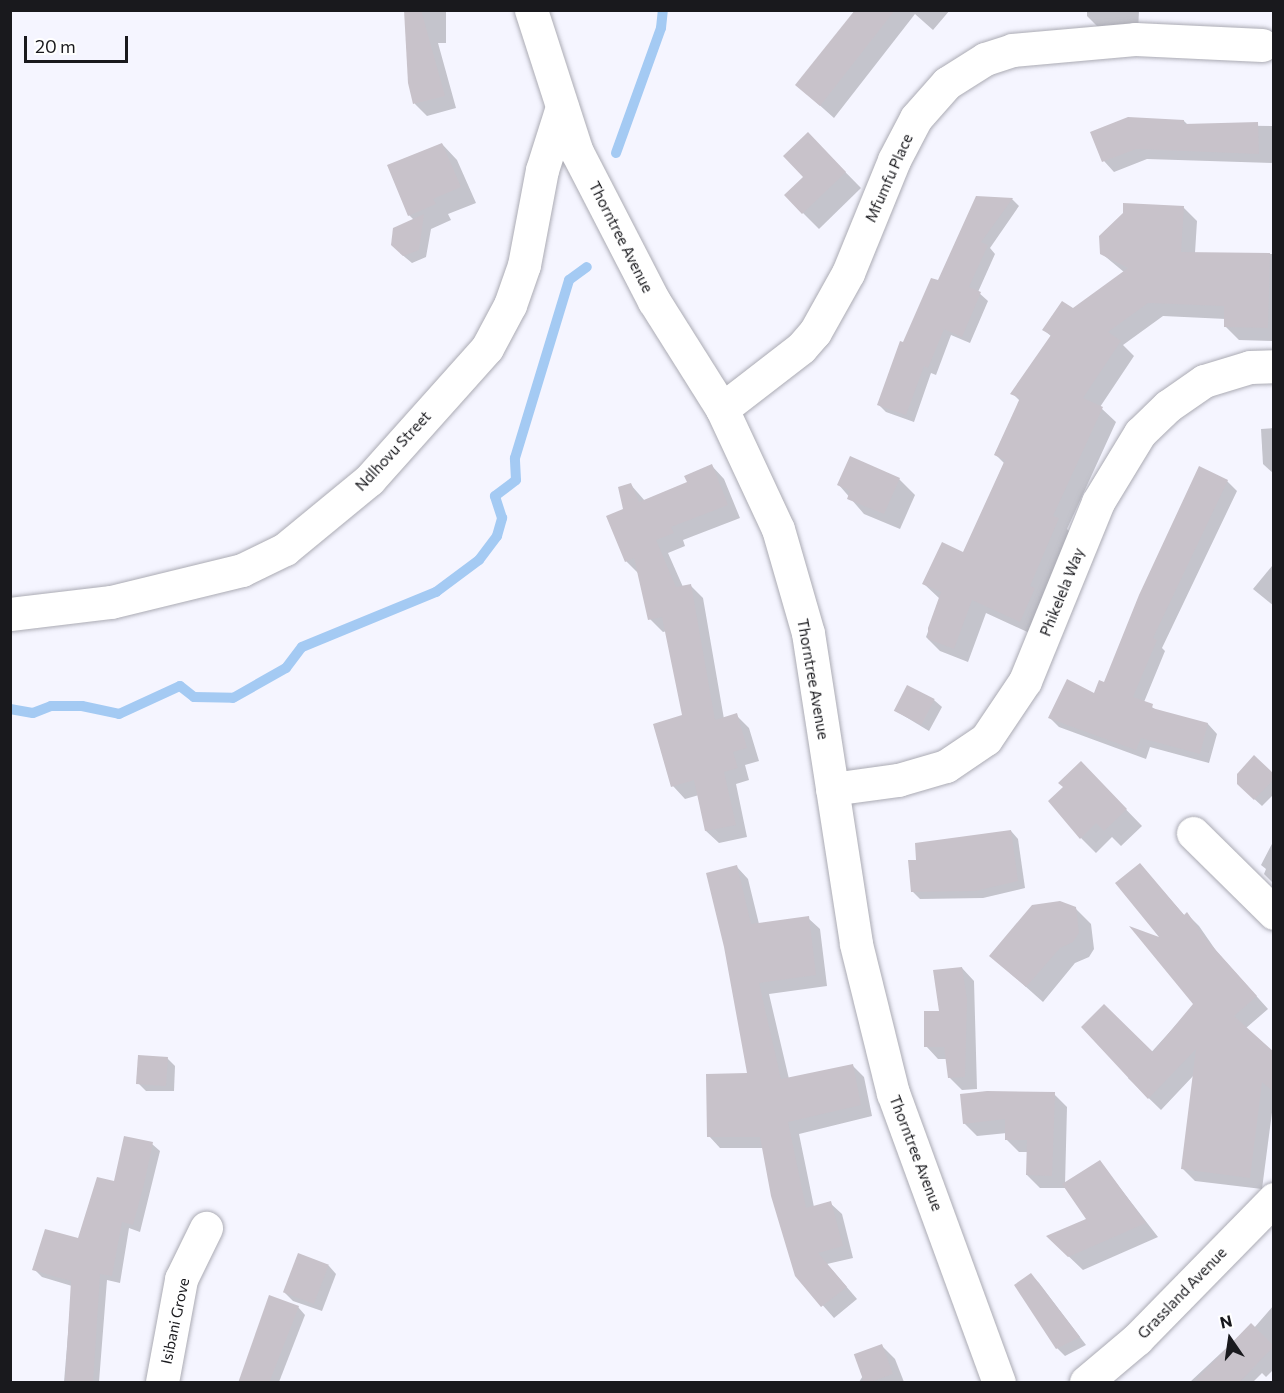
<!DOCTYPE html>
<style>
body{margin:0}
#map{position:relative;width:1284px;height:1393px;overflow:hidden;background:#f5f5ff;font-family:Commissioner,sans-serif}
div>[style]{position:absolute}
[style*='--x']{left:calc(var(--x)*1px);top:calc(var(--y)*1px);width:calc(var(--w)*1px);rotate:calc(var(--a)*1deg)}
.shadow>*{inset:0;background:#0003}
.stream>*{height:10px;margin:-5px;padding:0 5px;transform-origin:5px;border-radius:5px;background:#a4caf3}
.building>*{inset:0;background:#c8c2ca;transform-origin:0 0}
.roads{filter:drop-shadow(0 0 2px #ababb4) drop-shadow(0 0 2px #ababb4)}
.minor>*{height:33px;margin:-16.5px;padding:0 16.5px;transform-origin:16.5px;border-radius:16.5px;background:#fff}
span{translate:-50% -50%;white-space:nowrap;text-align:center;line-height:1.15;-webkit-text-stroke:5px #fff;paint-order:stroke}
.street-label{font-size:15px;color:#19191d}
.frame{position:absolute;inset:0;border:12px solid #19191d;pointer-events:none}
.north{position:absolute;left:1200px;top:1309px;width:60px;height:60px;-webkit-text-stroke:4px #fff;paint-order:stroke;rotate:347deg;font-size:16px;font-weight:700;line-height:24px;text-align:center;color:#19191d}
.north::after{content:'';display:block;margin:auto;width:21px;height:27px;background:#19191d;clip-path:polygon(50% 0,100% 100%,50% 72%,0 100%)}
.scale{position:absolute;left:24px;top:36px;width:104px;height:27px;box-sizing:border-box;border:3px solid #19191d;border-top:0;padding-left:8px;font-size:18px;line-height:21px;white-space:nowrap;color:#19191d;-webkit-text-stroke:4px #fff;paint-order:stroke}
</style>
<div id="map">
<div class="shadow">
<i style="clip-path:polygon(406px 10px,446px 10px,446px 43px,438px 43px,456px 108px,427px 116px,415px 104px)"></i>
<i style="clip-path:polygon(857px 10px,950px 10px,933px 30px,915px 14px,834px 118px,797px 85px)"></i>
<i style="clip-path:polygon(1087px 10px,1139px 10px,1138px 33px,1103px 32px,1087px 16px)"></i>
<i style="clip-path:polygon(1184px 121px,1188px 125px,1274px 126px,1274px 163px,1147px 159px,1114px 172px,1104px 161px,1092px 133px)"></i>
<i style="clip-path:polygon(808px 134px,861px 188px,819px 229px,803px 213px)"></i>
<i style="clip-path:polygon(442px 144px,457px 160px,476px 203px,448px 214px,451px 220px,431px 229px,426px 257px,412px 263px,400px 253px,414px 220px,409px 215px)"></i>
<i style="clip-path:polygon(977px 198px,1012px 199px,1019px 206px,990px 248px,995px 254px,978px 292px,988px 301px,970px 343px,951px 335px,936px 375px,931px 373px,914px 422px,886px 412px,879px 405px,904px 344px,939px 282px)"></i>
<i style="clip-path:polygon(1183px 207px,1197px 221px,1195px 253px,1274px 254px,1274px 341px,1239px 340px,1225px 326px,1226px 319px,1163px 316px,1123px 345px,1134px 356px,1100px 407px,1116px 422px,1067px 529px,1072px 534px,1034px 635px,986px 613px,968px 662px,940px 651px,926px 637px,940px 599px,924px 584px,964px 554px,1004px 463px,995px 454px,1020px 401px,1012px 393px,1052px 337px,1044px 330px,1124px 272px,1101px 253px)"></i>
<i style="clip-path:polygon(1274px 428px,1274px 474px,1263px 464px,1261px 429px)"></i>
<i style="clip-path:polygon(712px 466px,724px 479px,740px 518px,683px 540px,685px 546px,668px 553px,683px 587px,690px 585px,703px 598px,724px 719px,736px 715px,749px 728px,759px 761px,745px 765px,749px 780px,736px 784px,747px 837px,719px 843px,706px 831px,699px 795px,685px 799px,673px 786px,683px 717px,667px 631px,663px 632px,650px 619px,640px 575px,626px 561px,625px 510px,631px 485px,645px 501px,689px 483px)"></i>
<i style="clip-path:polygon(1200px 468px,1227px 481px,1237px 491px,1162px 648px,1165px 651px,1144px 702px,1158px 711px,1208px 724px,1217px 734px,1209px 763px,1150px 747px,1146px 759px,1059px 727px,1050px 718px,1095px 695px,1105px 684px)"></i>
<i style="clip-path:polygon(899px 479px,915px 495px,900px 529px,864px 514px,839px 485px)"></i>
<i style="clip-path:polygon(1272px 566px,1274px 568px,1274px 606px,1253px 589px)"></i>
<i style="clip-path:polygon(934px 700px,942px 707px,929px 731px,896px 711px)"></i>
<i style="clip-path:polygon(1081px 763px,1142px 826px,1121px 846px,1112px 837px,1096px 853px,1081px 838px,1065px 787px)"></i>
<i style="clip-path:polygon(1274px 776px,1274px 794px,1262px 806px,1238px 784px)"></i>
<i style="clip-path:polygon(1011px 831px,1018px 839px,1025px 888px,983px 898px,920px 899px,912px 891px,918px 861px)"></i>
<i style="clip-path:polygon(1274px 840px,1274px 884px,1264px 874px,1266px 869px,1261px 865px)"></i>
<i style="clip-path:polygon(1140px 865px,1185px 916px,1187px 914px,1199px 926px,1217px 952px,1268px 1009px,1246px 1028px,1274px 1054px,1274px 1097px,1262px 1189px,1195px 1181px,1183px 1169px,1194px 1075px,1161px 1110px,1128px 1078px,1195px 1004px,1164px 940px)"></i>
<i style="clip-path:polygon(737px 867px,748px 879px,759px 924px,808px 918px,820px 929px,827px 986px,769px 994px,789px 1079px,852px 1065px,864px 1077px,872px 1116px,799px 1134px,814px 1207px,830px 1203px,842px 1214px,853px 1258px,827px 1264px,857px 1299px,834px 1318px,796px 1275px,763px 1148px,720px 1148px,709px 1136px,749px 1074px)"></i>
<i style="clip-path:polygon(1075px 908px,1091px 924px,1094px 949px,1089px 957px,1075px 963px,1043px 1002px,991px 956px)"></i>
<i style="clip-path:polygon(962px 968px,974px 981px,977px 1089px,962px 1090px,949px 1077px,947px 1059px,938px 1059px,926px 1046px)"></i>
<i style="clip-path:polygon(167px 1058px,175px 1066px,174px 1091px,146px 1091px,138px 1083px)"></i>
<i style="clip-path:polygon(1054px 1094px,1067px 1107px,1065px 1185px,1100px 1162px,1158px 1237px,1083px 1270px,1062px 1250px,1088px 1219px,1065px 1185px,1065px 1188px,1040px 1188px,1027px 1175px,1028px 1152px,1019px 1152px,1006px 1139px,1007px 1133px,977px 1136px,964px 1123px)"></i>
<i style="clip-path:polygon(152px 1144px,160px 1151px,140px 1232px,129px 1228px,120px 1283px,107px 1280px,99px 1382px,64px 1382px,72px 1286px,42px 1277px,34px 1269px,79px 1240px,115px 1183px)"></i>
<i style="clip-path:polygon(299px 1255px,329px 1266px,336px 1274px,322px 1311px,293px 1301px,285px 1293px)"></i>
<i style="clip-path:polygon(1031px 1275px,1039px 1283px,1086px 1345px,1065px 1356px,1057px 1348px)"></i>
<i style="clip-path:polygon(1274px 1305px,1274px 1369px,1266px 1377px,1262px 1373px,1253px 1382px,1190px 1382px,1251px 1325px,1254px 1328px)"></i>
<i style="clip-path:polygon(298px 1307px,305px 1315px,279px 1382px,239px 1382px)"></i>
<i style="clip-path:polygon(882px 1346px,895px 1359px,904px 1382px,859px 1382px)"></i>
</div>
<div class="stream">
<i style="--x:616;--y:153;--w:133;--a:-70.2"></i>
<i style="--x:661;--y:28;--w:18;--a:-84"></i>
<i style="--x:10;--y:709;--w:23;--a:10"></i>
<i style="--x:33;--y:713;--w:19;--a:-21"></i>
<i style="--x:51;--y:706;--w:31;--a:0"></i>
<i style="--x:82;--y:706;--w:38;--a:12"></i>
<i style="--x:119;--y:714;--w:67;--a:-24.7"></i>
<i style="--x:180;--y:686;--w:18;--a:38"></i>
<i style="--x:194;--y:697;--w:39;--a:1"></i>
<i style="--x:233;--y:698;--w:61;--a:-29.5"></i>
<i style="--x:286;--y:668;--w:26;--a:-53"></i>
<i style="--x:302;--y:647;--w:145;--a:-22.3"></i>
<i style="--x:436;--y:592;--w:54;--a:-36.7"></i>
<i style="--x:479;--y:560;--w:30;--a:-53"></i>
<i style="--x:497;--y:536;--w:19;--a:-74"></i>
<i style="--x:502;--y:518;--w:23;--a:-108"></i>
<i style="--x:495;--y:496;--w:26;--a:-37"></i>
<i style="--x:516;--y:480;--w:22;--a:-93"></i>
<i style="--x:515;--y:458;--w:186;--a:-73.1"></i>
<i style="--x:569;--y:280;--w:22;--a:-36"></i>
</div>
<div class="building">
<i style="clip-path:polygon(404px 10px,421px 10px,445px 96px,413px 104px,408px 83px)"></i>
<i style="clip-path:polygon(855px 10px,895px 10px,820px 106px,795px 85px)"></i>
<i style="clip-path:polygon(1128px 117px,1184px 120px,1184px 124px,1258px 122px,1259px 154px,1136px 149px,1102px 162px,1090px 132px)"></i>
<i style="clip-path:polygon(808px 132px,846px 172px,802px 214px,784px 195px,803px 177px,783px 156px)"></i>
<i style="clip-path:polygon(442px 143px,461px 187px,433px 199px,436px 204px,408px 216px,387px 165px)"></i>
<i style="clip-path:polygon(976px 196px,1013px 198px,981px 242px,988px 245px,969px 287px,981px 292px,962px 337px,944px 329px,928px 368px,924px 366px,906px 415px,877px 405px,900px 341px,903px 342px,931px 278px,938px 280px)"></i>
<i style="clip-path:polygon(1123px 203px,1184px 206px,1181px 252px,1270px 253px,1268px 328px,1224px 327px,1224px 306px,1148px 303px,1108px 332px,1121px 341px,1083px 398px,1103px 407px,1053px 516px,1059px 518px,1030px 586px,1035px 588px,1020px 622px,972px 600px,954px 649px,928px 639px,928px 628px,941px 592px,922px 584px,942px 542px,963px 552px,1005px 460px,994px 455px,1020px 398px,1010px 394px,1051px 335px,1042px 330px,1062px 301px,1073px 308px,1128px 268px,1100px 254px,1099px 236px,1123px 213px)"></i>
<i style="clip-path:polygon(424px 214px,419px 250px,403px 256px,391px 245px,393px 228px)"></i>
<i style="clip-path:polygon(850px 456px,900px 478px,884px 514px,847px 499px,850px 491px,837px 485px)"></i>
<i style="clip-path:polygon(712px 464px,728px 505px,671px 527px,674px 533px,656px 540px,676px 587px,691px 584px,715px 720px,737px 713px,747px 748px,733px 752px,738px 768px,724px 772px,736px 825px,705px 831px,694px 780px,671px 787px,653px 724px,682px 715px,662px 617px,648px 620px,634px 558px,625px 562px,606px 516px,623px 509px,618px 487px,631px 483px,639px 502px,687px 482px,684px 476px)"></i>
<i style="clip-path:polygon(1199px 466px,1228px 480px,1153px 638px,1157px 640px,1133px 697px,1153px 704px,1152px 708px,1208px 723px,1200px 754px,1141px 738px,1136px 750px,1048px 718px,1067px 679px,1094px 693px,1099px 680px,1104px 682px,1139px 595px)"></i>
<i style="left:907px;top:685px;width:31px;height:29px;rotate:27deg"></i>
<i style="clip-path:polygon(1254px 755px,1274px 774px,1274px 779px,1254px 800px,1237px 784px,1237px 774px)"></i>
<i style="clip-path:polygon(1081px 761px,1127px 809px,1104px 831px,1096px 823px,1080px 839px,1048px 801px,1063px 787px,1058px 783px)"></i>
<i style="clip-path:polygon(1011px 830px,1018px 881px,975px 891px,911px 892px,908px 860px,916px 860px,915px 843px)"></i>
<i style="clip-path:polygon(1140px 863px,1184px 915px,1187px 912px,1205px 938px,1257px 996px,1234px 1016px,1274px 1052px,1274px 1092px,1262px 1082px,1250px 1178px,1181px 1169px,1196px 1049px,1148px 1099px,1081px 1027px,1104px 1004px,1153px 1052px,1193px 1004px,1129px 926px,1159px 937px,1115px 883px)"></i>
<i style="clip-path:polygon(737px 865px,751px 924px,809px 916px,816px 975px,759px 983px,781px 1079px,853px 1064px,861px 1105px,788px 1122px,806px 1208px,831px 1201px,843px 1246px,818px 1253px,847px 1287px,821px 1307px,795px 1276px,771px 1196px,760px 1137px,707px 1137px,706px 1074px,747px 1073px,724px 947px,706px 873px)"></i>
<i style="clip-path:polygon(1060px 901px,1076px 907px,1079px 933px,1073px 942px,1060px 948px,1026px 987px,989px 956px,1032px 905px)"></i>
<i style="clip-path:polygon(962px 967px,967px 999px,965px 1077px,948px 1078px,944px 1047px,924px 1047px,924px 1011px,939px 1011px,933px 970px)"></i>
<i style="left:138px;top:1055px;width:30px;height:29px;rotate:4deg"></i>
<i style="clip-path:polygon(987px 1091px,1055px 1092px,1052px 1176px,1026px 1175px,1027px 1140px,1005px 1140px,1005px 1119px,963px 1124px,960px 1094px)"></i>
<i style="clip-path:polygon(124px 1136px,153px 1142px,144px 1184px,133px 1225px,122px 1222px,112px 1276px,100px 1274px,93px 1383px,65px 1383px,71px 1281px,32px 1270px,45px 1229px,78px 1238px,97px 1177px,114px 1181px)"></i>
<i style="clip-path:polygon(1100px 1160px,1146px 1223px,1068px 1257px,1046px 1236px,1086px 1219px,1062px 1184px)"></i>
<i style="left:298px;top:1253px;width:33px;height:42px;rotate:21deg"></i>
<i style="clip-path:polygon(1031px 1273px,1080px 1337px,1056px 1349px,1014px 1285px)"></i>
<i style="clip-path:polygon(269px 1295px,299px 1306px,269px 1383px,238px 1383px)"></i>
<i style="clip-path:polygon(1251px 1323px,1274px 1346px,1239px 1383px,1193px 1383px)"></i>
<i style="left:882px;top:1344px;width:32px;height:30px;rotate:70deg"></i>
</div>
<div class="roads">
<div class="minor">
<i style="--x:531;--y:10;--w:149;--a:72.1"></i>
<i style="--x:577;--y:152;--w:168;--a:62.7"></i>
<i style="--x:654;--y:301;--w:128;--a:57.8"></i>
<i style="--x:722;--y:409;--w:132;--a:65"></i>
<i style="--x:778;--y:529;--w:108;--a:73.9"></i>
<i style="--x:808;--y:633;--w:315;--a:81.2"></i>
<i style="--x:856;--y:944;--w:154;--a:76.1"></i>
<i style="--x:893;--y:1093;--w:308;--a:69.9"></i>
<i style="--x:722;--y:409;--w:100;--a:-37.7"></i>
<i style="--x:801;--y:348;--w:21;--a:-49"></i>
<i style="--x:815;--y:332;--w:68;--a:-60.8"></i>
<i style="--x:848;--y:273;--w:122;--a:-67.8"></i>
<i style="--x:894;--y:160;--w:47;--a:-62.4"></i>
<i style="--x:916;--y:118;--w:47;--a:-48.5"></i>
<i style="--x:947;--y:83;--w:45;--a:-32.3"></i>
<i style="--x:985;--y:59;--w:28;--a:-18"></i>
<i style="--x:1012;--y:50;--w:123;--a:-5.1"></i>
<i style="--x:1135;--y:39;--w:127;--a:2.7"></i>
<i style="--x:10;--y:614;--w:102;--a:-6.8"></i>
<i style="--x:111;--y:602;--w:135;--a:-13.7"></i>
<i style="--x:242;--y:570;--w:48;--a:-26"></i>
<i style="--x:285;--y:549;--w:109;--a:-39.4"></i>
<i style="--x:369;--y:480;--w:177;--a:-48.2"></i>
<i style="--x:487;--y:348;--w:49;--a:-61.9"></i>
<i style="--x:510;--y:305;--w:42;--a:-70.7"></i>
<i style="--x:524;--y:265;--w:97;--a:-79.3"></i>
<i style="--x:542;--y:170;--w:66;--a:-72.4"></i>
<i style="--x:832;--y:789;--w:67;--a:-7.8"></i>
<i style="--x:898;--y:780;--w:50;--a:-16.3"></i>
<i style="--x:946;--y:766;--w:48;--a:-34"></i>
<i style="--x:986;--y:739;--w:70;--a:-56.1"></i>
<i style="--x:1025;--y:681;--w:193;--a:-67.8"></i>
<i style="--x:1098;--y:502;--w:81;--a:-58.7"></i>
<i style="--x:1140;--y:433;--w:39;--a:-44"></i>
<i style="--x:1168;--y:406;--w:44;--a:-34.8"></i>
<i style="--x:1204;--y:381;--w:48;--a:-16.9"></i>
<i style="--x:1250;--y:367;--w:24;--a:-2"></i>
<i style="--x:1193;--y:833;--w:114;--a:44.6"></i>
<i style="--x:162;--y:1382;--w:105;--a:-79.5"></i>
<i style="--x:181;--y:1279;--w:57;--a:-63.9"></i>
<i style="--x:1086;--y:1382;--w:67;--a:-40.1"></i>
<i style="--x:1137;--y:1339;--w:196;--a:-45.6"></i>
</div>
</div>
<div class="street-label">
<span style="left:889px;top:178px;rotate:-66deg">Mfumfu Place</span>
<span style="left:621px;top:237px;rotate:63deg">Thorntree Avenue</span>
<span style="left:393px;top:451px;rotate:-47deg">Ndlhovu Street</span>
<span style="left:1062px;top:592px;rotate:-68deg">Phikelela Way</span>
<span style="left:813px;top:679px;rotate:80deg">Thorntree Avenue</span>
<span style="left:916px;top:1153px;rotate:69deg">Thorntree Avenue</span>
<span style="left:1182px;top:1293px;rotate:-46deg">Grassland Avenue</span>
<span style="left:175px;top:1321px;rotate:-78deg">Isibani Grove</span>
</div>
<div class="frame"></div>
<div class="north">N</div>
<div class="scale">20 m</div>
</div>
